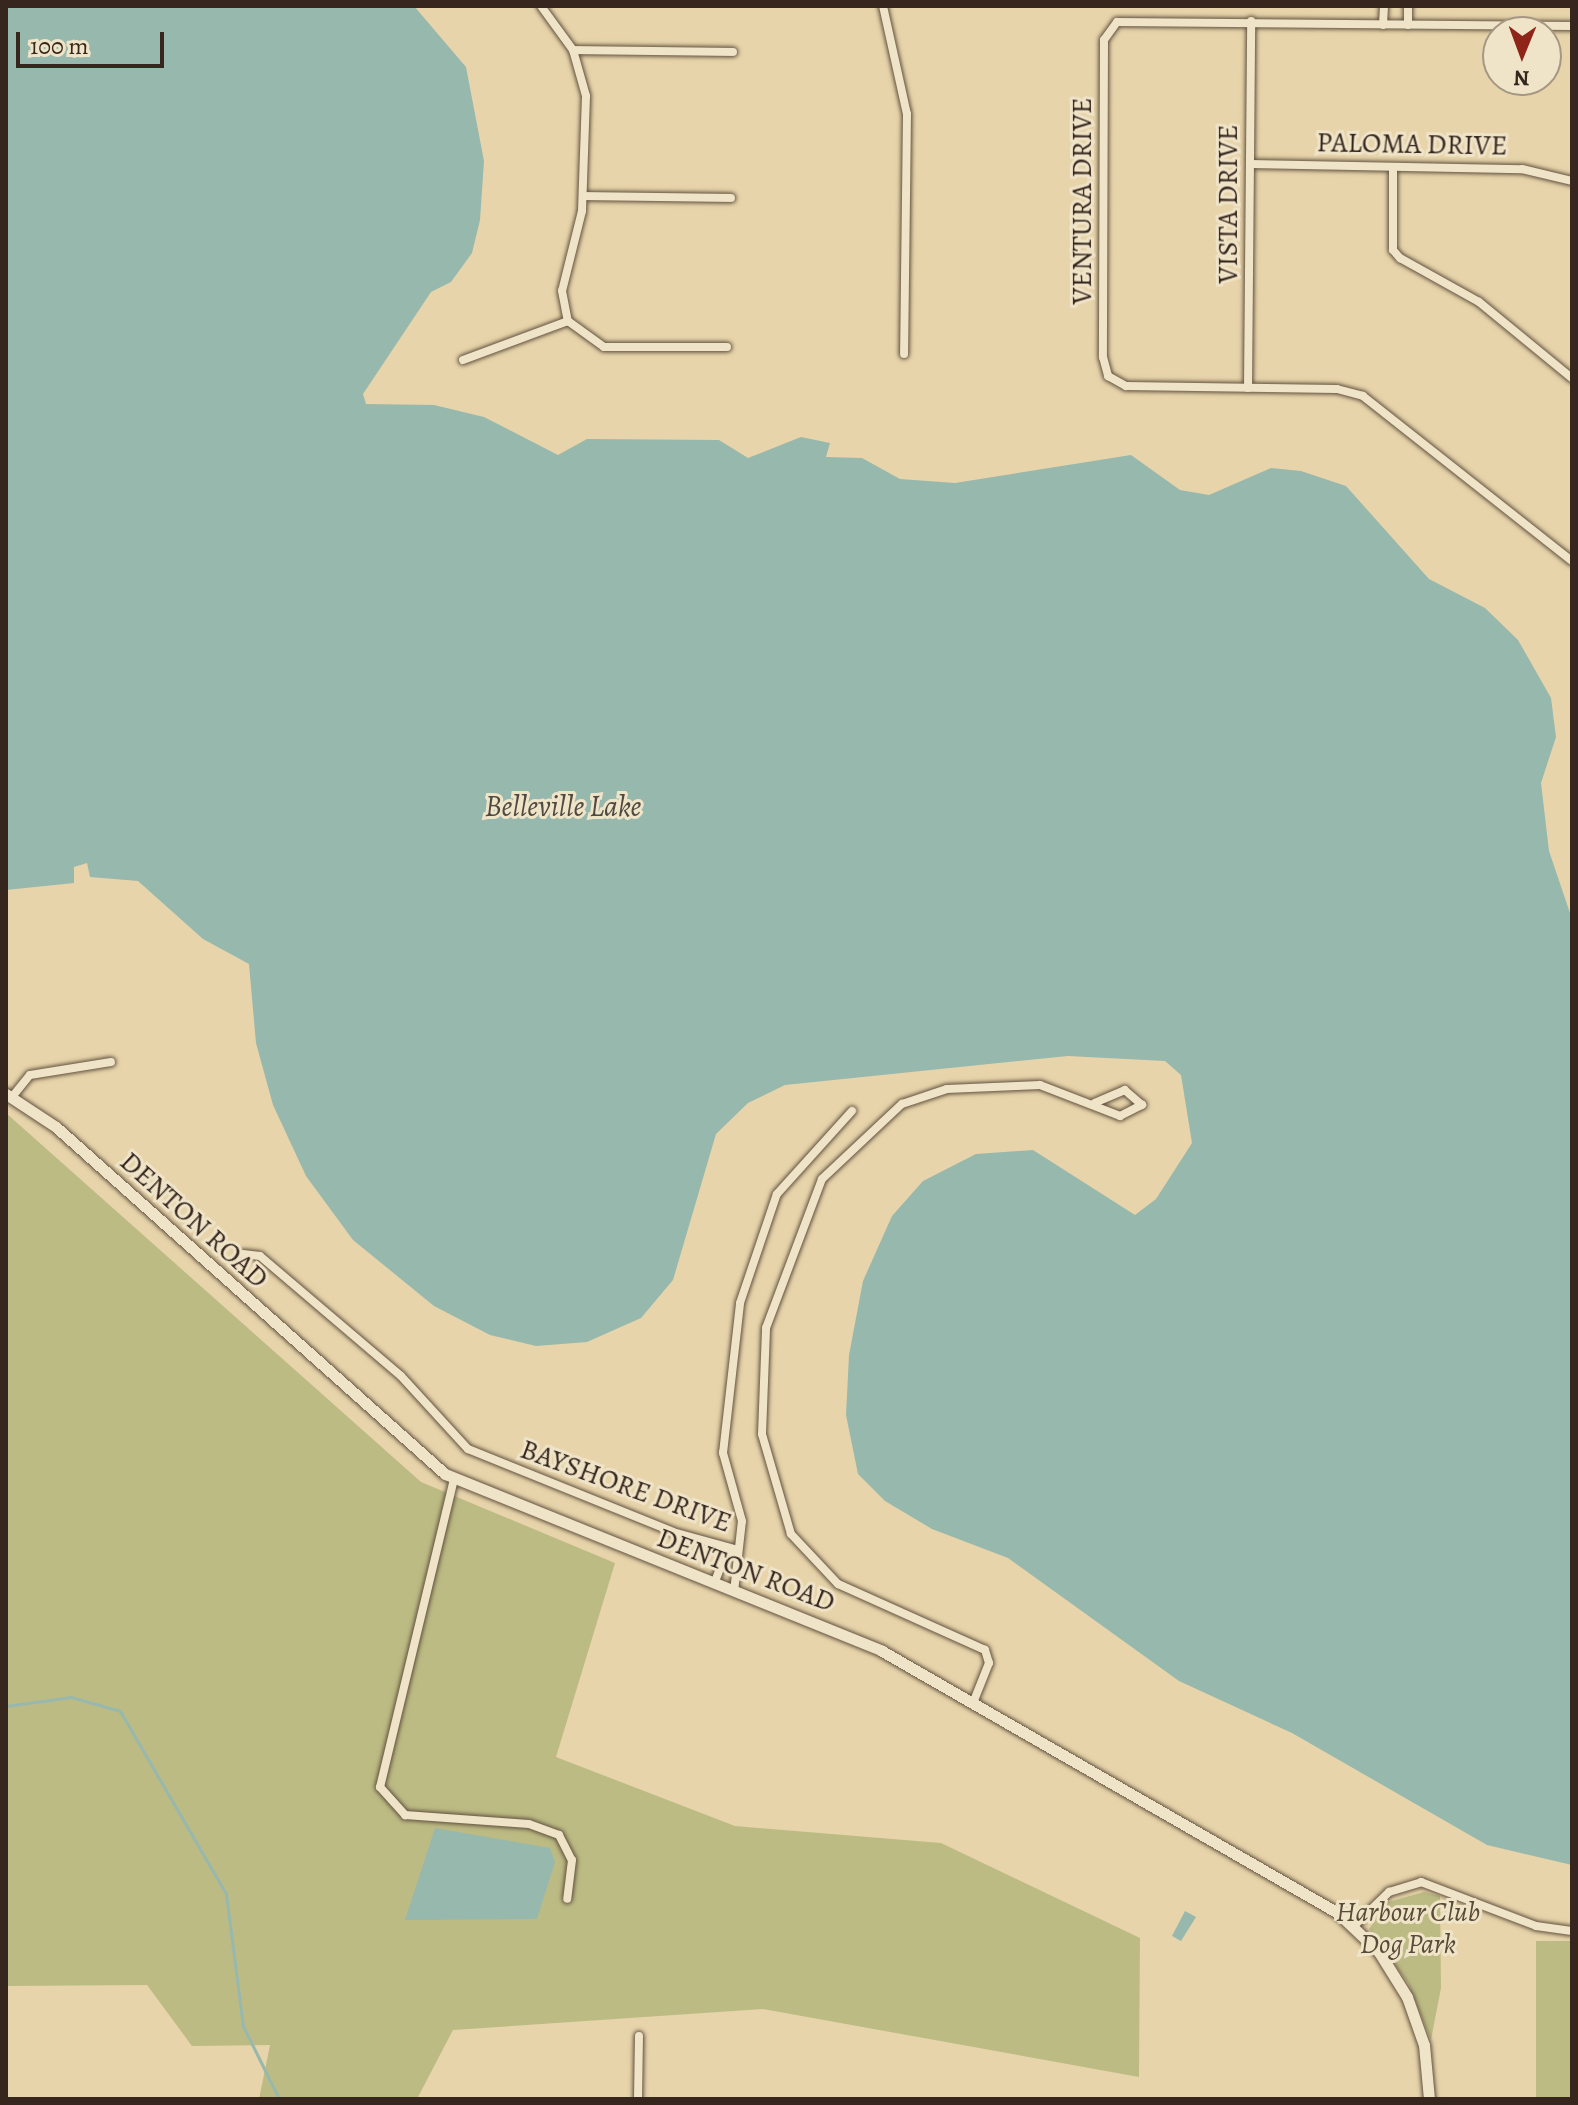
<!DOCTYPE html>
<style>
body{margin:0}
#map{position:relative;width:1578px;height:2105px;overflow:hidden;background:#e7d4aa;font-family:Alegreya,serif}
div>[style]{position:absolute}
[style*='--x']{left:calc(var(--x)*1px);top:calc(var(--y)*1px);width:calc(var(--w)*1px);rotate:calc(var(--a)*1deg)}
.green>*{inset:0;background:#bdbb84;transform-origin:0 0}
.water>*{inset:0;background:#97b8ad}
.stream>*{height:3px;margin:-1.5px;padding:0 1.5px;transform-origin:1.5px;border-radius:1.5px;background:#97b8ad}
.roads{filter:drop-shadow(0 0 2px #625240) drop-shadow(0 0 2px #625240)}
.street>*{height:8px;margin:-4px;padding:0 4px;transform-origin:4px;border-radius:4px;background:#efe3c8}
.secondary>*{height:11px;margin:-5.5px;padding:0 5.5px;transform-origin:5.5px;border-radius:5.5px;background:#efe3c8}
span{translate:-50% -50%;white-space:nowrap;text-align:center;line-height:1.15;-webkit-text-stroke:6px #efe3c8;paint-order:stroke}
.street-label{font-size:28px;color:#36261d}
.park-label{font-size:28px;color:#584b37;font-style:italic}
.water-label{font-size:30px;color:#4e4a41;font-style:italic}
.frame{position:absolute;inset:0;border:8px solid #36261d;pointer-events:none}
.north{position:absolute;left:1482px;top:16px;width:80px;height:80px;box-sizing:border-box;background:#efe3c8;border:2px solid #a59784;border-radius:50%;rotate:181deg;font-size:22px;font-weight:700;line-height:32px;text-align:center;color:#36261d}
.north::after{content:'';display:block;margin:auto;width:28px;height:36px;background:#8f2418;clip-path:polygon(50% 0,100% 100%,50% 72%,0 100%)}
.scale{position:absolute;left:16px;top:32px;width:148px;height:36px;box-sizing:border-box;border:4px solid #36261d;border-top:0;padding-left:10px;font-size:24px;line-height:28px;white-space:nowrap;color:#36261d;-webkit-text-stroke:6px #efe3c8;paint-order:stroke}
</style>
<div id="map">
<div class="green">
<i style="clip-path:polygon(6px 1113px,421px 1482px,615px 1563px,556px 1757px,735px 1826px,941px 1843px,1140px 1938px,1139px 2077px,763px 2009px,453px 2030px,417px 2099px,259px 2099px,270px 2045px,192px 2046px,147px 1985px,6px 1986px)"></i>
<i style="clip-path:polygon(1424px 1892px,1440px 1896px,1441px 1988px,1431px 2040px,1408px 1983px,1369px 1929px,1388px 1902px)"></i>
<i style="left:1572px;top:1941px;width:158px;height:36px;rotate:90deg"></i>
</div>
<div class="water">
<i style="clip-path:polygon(6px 6px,414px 6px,466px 67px,484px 161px,480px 220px,472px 253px,451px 282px,431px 292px,363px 394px,366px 404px,434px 405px,484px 417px,558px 455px,587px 439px,719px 440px,748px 458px,801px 437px,830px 443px,826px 457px,862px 458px,900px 479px,955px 483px,1131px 455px,1180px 490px,1209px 495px,1271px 468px,1301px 471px,1346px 486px,1429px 579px,1485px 608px,1518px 640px,1551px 698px,1556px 737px,1541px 783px,1549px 851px,1572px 919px,1572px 1865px,1487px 1845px,1292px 1733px,1179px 1681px,1008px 1558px,932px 1529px,885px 1501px,858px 1474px,846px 1415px,849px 1355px,863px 1281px,892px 1216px,923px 1181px,976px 1154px,1033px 1150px,1135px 1215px,1156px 1199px,1192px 1143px,1181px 1075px,1165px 1061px,1068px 1056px,785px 1085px,748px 1103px,716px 1134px,673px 1280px,641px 1318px,587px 1342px,536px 1346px,490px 1335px,434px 1306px,353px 1240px,306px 1176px,273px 1105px,256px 1043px,249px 964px,203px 939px,138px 881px,90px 877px,87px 863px,74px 867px,74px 883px,6px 890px)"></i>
<i style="clip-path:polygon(435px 1828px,550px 1848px,555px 1862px,537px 1919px,405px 1920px)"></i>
<i style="clip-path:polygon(1185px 1911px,1196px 1917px,1181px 1941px,1172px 1936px)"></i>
</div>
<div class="stream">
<i style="--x:6;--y:1706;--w:66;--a:-7.9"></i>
<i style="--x:71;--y:1697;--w:51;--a:15.9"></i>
<i style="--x:120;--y:1711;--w:211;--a:59.9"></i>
<i style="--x:226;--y:1894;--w:133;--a:82.7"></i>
<i style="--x:243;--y:2026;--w:81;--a:63.7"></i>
</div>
<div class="roads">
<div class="street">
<i style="--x:541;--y:6;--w:54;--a:54"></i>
<i style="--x:573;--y:50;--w:48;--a:74.2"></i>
<i style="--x:586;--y:96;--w:115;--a:92"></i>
<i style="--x:582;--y:211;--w:82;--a:104"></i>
<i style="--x:562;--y:291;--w:31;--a:79"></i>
<i style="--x:883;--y:6;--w:111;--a:77.5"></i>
<i style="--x:907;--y:114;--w:240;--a:90.7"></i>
<i style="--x:1383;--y:25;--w:19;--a:-87"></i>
<i style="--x:1408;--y:25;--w:19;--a:-90"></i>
<i style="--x:1572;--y:26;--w:455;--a:-179.5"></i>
<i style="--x:1117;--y:22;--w:22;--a:126"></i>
<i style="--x:1104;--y:40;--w:317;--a:90.2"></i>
<i style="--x:1103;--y:357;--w:20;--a:75"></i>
<i style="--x:1108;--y:376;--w:21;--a:29"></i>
<i style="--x:1126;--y:386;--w:211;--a:0.8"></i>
<i style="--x:1337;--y:389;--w:27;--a:15"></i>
<i style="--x:1363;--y:396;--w:266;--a:38.3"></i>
<i style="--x:573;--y:50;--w:160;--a:0.7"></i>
<i style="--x:1250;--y:164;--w:272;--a:1.1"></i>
<i style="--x:1522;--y:169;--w:51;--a:13.5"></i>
<i style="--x:1393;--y:169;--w:81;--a:90"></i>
<i style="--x:1393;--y:250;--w:11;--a:49"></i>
<i style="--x:1400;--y:258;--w:90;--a:29.1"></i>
<i style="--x:1479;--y:302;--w:120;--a:39.3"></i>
<i style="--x:584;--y:196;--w:147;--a:0.8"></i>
<i style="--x:463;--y:360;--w:112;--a:-20.4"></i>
<i style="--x:568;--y:321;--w:44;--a:35.8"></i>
<i style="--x:604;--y:347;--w:123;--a:0"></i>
<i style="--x:1248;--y:388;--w:367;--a:-89.5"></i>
<i style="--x:12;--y:1097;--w:28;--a:-51"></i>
<i style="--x:30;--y:1075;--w:82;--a:-9.1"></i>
<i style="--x:243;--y:1254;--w:17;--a:7"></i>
<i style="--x:260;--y:1256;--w:185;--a:40.4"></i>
<i style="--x:401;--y:1376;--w:99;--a:47.5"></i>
<i style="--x:468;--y:1449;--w:221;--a:22"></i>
<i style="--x:673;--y:1532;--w:67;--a:15.5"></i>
<i style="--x:454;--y:1479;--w:317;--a:103.5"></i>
<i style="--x:380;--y:1787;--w:38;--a:48"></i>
<i style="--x:405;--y:1815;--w:124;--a:4.2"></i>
<i style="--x:529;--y:1824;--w:32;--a:20"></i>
<i style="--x:559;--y:1835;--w:28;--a:63"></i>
<i style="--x:572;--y:1860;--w:39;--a:97"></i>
<i style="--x:714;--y:1584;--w:30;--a:-69"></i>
<i style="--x:725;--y:1556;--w:10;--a:-24"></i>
<i style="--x:734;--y:1592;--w:71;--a:-83.6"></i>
<i style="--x:742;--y:1521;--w:71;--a:-105.6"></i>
<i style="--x:723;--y:1453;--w:151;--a:-83.5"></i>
<i style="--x:740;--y:1303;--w:115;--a:-71.3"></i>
<i style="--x:777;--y:1194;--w:112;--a:-47.9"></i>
<i style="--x:973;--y:1703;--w:43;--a:-68.2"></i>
<i style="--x:989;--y:1663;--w:14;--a:-107"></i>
<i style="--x:985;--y:1650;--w:161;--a:-155.8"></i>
<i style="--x:838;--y:1584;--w:69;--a:-133.2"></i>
<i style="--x:791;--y:1534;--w:104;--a:-106.2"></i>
<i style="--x:762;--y:1434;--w:106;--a:-87.8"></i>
<i style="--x:766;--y:1328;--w:159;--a:-69.4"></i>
<i style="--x:822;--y:1179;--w:110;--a:-43.2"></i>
<i style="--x:902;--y:1104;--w:47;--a:-18.4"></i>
<i style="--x:947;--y:1089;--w:93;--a:-2.5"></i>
<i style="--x:1040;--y:1085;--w:86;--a:21.2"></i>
<i style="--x:1120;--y:1116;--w:25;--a:-27"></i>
<i style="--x:1142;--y:1105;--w:23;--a:-139"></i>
<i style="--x:1125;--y:1090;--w:33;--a:157"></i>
<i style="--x:1354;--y:1926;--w:49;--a:-44.2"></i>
<i style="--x:1389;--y:1892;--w:34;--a:-17"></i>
<i style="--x:1421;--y:1882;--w:123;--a:20.9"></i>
<i style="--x:1536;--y:1926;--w:36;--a:8"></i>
<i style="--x:638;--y:2099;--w:63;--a:-89.1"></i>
</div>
<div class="secondary">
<i style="--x:6;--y:1094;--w:60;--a:33.4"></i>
<i style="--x:56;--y:1127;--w:521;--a:41.73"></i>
<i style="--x:445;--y:1474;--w:471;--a:22"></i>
<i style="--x:882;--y:1651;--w:526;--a:29.88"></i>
<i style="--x:1338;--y:1913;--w:57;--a:43.6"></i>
<i style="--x:1379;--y:1952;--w:53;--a:58.1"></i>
<i style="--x:1407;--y:1997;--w:51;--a:70.5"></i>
<i style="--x:1424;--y:2045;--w:54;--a:84.7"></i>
</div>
</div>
<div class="street-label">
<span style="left:1412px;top:144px;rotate:1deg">PALOMA DRIVE</span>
<span style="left:1082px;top:201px;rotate:-90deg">VENTURA DRIVE</span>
<span style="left:1228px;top:204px;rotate:-90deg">VISTA DRIVE</span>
<span style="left:194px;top:1220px;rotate:42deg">DENTON ROAD</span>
<span style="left:626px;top:1486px;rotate:20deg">BAYSHORE DRIVE</span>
<span style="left:746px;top:1570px;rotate:21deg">DENTON ROAD</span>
</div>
<div class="park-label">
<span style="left:1408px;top:1928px">Harbour Club<br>Dog Park</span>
</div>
<div class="water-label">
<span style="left:563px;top:806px">Belleville Lake</span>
</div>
<div class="frame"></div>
<div class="north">N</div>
<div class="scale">100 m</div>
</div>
